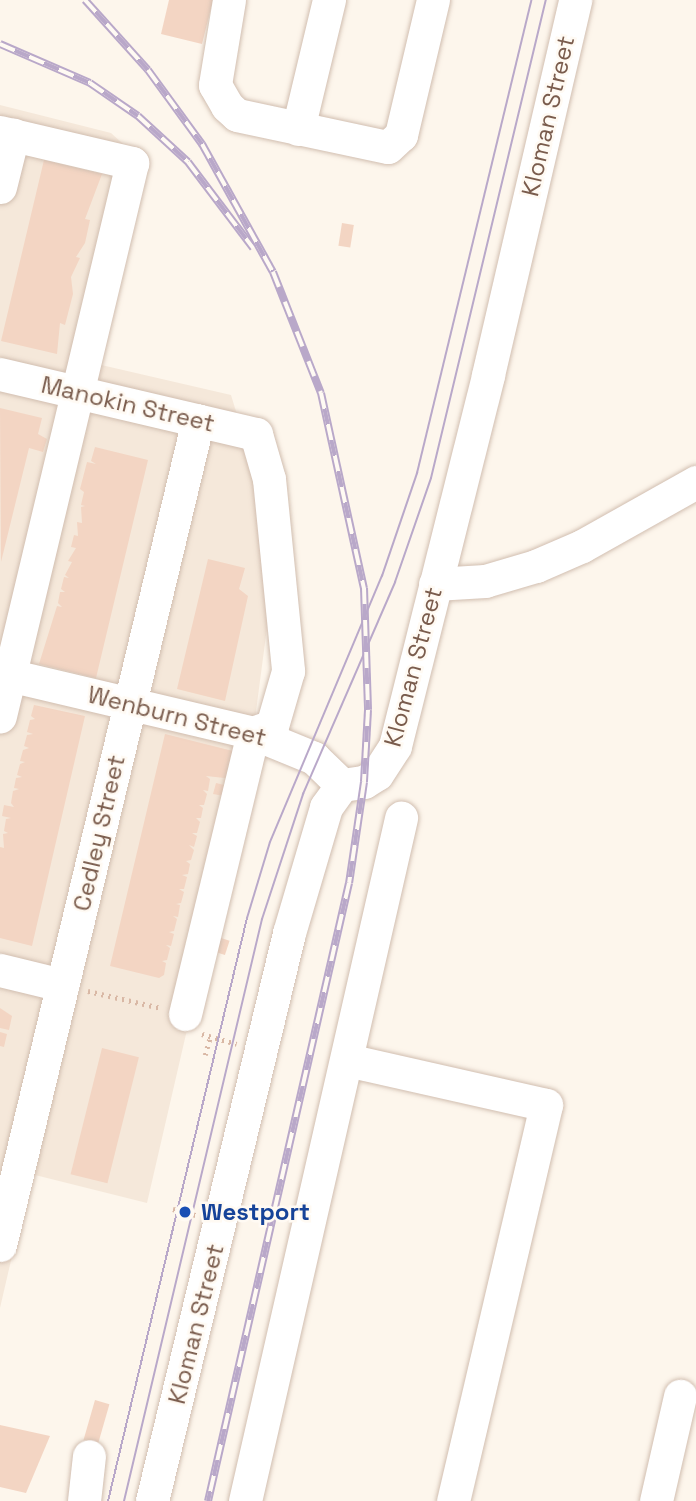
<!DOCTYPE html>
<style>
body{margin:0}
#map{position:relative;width:696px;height:1501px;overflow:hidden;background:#fdf6ec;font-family:"Space Grotesk",sans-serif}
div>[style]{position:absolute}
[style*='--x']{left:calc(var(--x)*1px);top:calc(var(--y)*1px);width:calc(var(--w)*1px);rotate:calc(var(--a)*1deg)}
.residential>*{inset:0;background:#f5e8da}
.building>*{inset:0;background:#f3d5c3;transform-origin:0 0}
.path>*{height:4.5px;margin-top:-2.25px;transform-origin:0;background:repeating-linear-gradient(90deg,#d9b8a5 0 2px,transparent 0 7px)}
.roads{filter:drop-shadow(0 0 2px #d1beb0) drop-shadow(0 0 2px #d1beb0)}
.minor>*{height:33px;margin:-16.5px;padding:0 16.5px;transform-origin:16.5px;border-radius:16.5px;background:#fff}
.tram>*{height:2px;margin:-1px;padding:0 1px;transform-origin:1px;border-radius:1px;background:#b9a8c9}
.rail>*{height:8px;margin-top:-4px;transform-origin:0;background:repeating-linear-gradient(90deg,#fffaf3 0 16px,#b9a8c9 0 32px);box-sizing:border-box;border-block:2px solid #b9a8c9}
.dots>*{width:19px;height:19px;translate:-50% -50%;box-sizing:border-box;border:4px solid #fffaf3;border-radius:50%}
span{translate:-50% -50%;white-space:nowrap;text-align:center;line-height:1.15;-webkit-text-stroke:5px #fffaf3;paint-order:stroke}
.street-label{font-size:24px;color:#7a5c4d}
.transit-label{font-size:24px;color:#164399;font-weight:700}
.left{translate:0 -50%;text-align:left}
</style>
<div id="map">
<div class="residential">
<i style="clip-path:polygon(0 105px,111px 133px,134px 154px,97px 364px,231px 395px,256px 477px,271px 597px,250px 757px,147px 1203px,31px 1174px,0 1308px)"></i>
</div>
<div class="building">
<i style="clip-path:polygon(169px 0,213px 0,202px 44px,161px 34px)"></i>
<i style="clip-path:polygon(44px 160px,102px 174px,85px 219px,90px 220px,85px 243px,76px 257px,80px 258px,71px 277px,73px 294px,65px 325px,60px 323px,57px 354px,1px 341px)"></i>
<i style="left:342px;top:223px;width:12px;height:23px;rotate:9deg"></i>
<i style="clip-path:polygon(0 408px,42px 418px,38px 434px,47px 439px,43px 452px,29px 448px,1px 562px)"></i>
<i style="clip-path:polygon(95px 447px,148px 460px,96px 678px,39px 664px,57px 606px,62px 607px,58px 603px,60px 592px,65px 592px,61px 589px,64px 577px,69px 578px,65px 575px,72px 562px,68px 561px,76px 548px,71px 547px,74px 535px,78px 536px,77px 522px,82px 523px,81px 507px,85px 506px,81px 505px,84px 492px,80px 489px,87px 462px,96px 464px,91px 461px)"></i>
<i style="clip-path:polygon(208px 559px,245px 568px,239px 589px,248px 596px,225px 701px,177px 689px)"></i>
<i style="clip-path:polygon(34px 705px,85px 716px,32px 946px,0 938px,0 847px,4px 848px,3px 834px,8px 833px,4px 831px,6px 819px,11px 818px,2px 816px,4px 805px,14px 807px,11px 803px,13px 791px,19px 789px,14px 788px,16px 778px,22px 777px,17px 775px,20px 764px,25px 762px,20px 761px,23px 750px,29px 748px,24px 746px,27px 735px,33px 734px,27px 732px,30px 720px,35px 719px,31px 716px)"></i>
<i style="clip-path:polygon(165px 734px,241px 753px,234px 779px,206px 776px,210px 779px,208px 791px,203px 790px,207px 794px,204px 805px,199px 805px,203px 808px,201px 818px,196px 818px,200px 822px,197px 833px,192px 833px,197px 836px,194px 847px,189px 845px,194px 850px,191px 860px,186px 861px,190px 864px,188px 874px,182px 875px,187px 877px,184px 889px,179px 889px,184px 892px,181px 903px,176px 904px,180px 905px,178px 917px,173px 916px,177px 919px,174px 931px,169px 932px,174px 934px,171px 946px,166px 945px,170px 948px,167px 960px,162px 961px,166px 963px,164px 975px,159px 978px,110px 966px)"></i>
<i style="clip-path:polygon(216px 783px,232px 787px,230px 797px,213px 794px)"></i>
<i style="left:221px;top:938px;width:9px;height:15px;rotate:18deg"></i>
<i style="clip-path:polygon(0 1008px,12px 1016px,9px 1030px,0 1028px)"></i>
<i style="clip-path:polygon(0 1032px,7px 1034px,4px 1047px,0 1046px)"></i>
<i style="left:102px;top:1048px;width:38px;height:130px;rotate:14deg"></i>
<i style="left:95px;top:1400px;width:15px;height:42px;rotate:16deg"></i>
<i style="clip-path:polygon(0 1425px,50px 1436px,26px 1493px,0 1487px)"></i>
</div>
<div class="path">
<i style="--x:88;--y:991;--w:75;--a:13.1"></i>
<i style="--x:202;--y:1034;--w:36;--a:16"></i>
<i style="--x:205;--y:1055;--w:19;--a:-74"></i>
<i style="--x:173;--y:1209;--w:24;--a:15"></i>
</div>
<div class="roads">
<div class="minor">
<i style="--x:229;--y:0;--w:86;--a:99.4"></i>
<i style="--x:215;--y:85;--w:24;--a:60"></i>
<i style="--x:227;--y:106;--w:13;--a:42"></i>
<i style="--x:237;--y:115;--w:154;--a:12"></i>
<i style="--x:388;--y:147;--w:18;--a:-43"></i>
<i style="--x:401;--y:135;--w:139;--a:-76.7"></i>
<i style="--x:298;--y:129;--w:133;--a:-76.5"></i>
<i style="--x:0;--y:132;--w:136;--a:13.2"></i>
<i style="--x:132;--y:163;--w:569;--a:103.43"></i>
<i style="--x:0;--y:187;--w:54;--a:-76"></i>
<i style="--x:0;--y:374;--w:263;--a:13.2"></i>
<i style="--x:256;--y:434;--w:47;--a:73.9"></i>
<i style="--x:269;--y:479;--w:193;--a:84.3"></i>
<i style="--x:288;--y:671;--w:57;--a:106.2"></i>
<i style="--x:272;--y:726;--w:20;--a:160"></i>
<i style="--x:435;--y:584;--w:50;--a:-3.4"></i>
<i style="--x:485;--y:581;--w:53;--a:-16.4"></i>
<i style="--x:536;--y:566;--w:50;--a:-23.5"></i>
<i style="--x:582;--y:546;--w:131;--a:-29.3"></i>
<i style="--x:0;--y:673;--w:260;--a:13.3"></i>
<i style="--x:253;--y:733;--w:66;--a:22.3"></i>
<i style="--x:314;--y:758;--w:39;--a:44"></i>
<i style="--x:0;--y:970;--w:64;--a:13.6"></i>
<i style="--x:185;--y:1014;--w:289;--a:-76.4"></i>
<i style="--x:347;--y:1060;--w:204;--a:12.7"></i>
<i style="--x:546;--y:1105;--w:407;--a:103.2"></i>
<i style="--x:0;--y:1245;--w:848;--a:-76.5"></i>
<i style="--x:84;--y:1501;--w:45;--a:-83.7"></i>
<i style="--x:152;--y:1501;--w:584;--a:-76.44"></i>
<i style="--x:289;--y:933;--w:131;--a:-73.6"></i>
<i style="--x:326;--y:807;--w:27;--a:-54"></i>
<i style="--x:342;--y:785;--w:22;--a:-8"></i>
<i style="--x:364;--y:782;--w:15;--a:-32"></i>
<i style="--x:377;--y:774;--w:33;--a:-57"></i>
<i style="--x:395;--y:746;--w:382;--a:-75.9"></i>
<i style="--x:488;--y:375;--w:385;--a:-76.9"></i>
<i style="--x:245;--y:1501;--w:701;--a:-77.13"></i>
<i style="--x:656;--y:1501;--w:108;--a:-77.1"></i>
</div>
</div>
<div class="tram">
<i style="--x:108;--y:1501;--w:599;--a:-76.59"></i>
<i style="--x:247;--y:918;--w:79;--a:-73.2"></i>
<i style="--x:270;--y:842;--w:289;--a:-67.2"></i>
<i style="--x:382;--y:576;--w:109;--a:-71.2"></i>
<i style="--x:417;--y:473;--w:487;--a:-76.4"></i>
<i style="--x:124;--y:1501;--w:598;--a:-76.66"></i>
<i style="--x:262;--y:919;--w:132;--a:-71.8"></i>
<i style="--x:303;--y:794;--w:231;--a:-66.5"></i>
<i style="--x:395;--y:582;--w:110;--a:-70.9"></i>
<i style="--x:431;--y:478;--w:492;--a:-76.5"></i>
</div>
<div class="rail">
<i style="--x:85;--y:0;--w:94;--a:48"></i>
<i style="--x:148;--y:70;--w:92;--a:53.9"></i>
<i style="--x:202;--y:144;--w:146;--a:61"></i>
<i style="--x:273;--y:272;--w:130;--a:68.4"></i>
<i style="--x:321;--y:393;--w:200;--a:77.6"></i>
<i style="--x:364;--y:588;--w:122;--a:88.1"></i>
<i style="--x:368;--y:710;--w:72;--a:93.2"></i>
<i style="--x:364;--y:782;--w:102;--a:98.4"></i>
<i style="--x:349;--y:883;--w:634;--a:102.85"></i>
<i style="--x:0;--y:44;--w:98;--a:23.4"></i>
<i style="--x:90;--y:83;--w:58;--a:34.5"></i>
<i style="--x:138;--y:116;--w:68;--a:42.6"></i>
<i style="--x:188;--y:162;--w:108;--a:52.9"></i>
</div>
<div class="dots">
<i style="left:185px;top:1212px;background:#1a4fb4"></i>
</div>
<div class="street-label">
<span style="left:548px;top:116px;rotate:-77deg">Kloman Street</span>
<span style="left:128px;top:404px;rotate:13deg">Manokin Street</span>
<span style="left:413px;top:667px;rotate:-75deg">Kloman Street</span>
<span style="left:177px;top:716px;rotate:14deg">Wenburn Street</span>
<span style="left:99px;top:833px;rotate:-77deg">Cedley Street</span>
<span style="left:196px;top:1324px;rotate:-76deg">Kloman Street</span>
</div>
<div class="transit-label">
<span class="left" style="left:201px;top:1212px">Westport</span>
</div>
</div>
